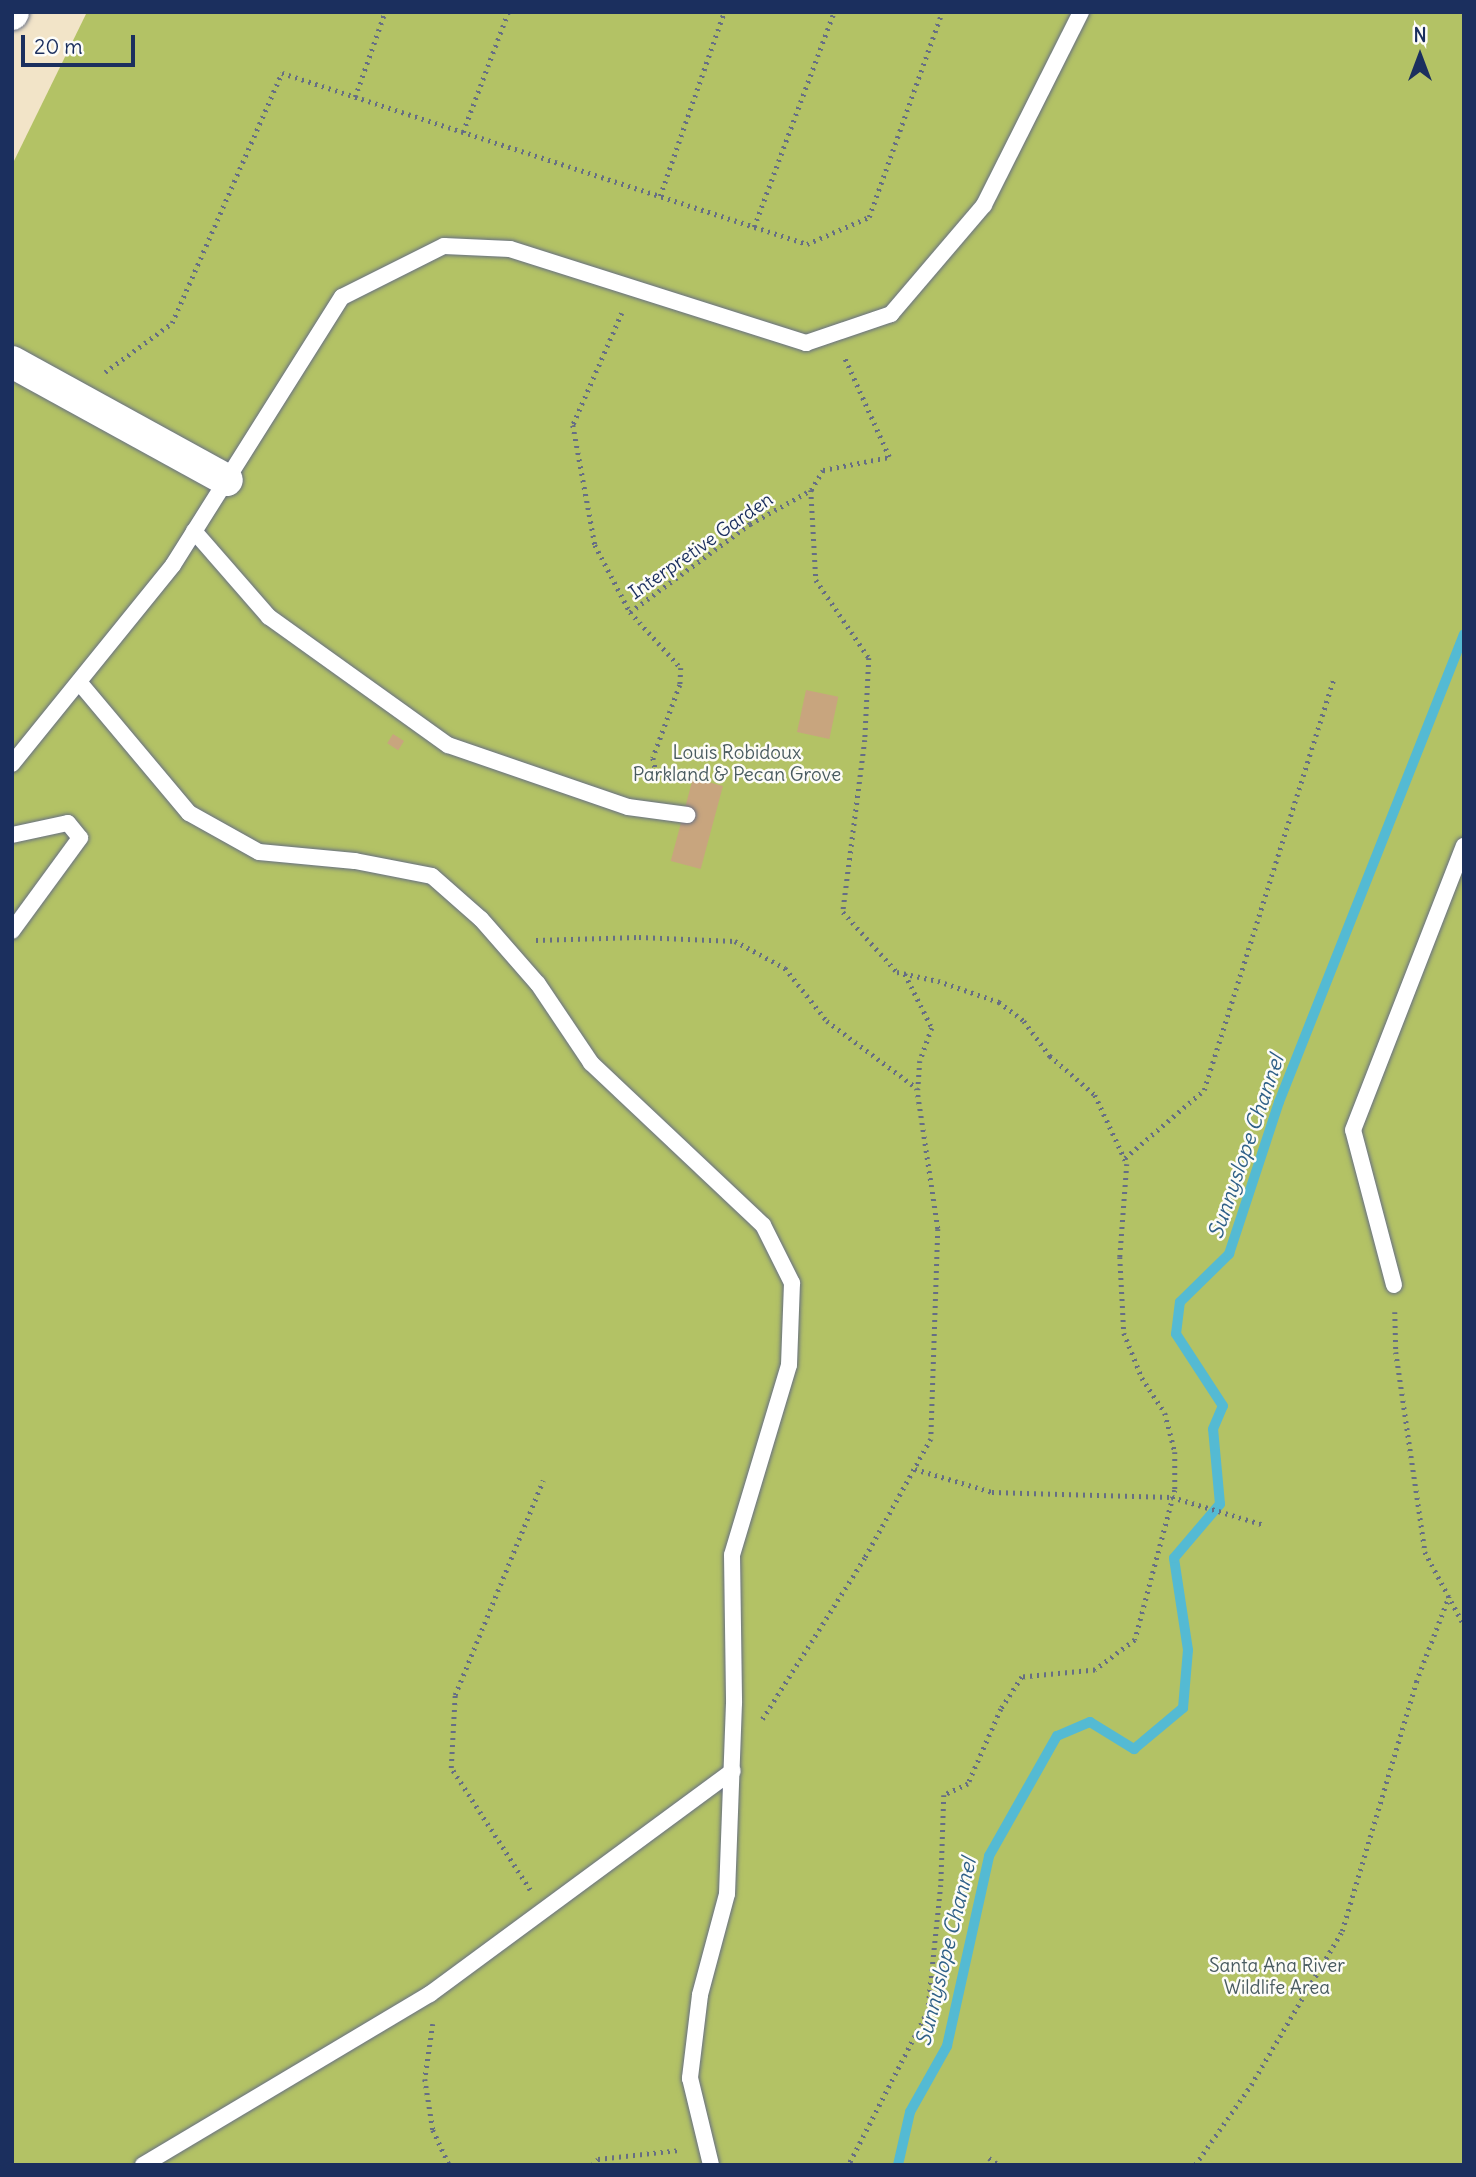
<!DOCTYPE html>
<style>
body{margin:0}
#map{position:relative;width:1476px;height:2177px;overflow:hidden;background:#f2e4c8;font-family:Delius,sans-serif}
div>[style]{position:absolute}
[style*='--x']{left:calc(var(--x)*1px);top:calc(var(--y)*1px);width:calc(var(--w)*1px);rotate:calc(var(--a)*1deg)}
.green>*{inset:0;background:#b3c265}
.stream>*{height:10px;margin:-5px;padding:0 5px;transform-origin:5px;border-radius:5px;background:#54bad3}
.building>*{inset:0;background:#c8a57e;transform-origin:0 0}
.path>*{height:4.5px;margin-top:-2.25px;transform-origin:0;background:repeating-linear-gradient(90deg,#666e83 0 2px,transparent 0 7px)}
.roads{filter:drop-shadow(0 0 2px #666e83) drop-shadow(0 0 2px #666e83)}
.lane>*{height:16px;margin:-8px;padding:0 8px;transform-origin:8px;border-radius:8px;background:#fff}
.street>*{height:32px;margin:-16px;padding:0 16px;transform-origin:16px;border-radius:16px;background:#fff}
span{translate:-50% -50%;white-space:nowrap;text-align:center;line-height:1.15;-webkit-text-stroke:5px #fdfcf7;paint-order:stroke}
.street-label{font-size:19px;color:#1b2f5e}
.park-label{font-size:19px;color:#495b60}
.water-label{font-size:21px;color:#2f6087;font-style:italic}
.frame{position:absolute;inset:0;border:14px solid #1b2f5e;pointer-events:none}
.north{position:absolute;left:1385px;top:21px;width:70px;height:70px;-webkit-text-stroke:5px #fdfcf7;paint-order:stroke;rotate:0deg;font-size:19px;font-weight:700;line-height:28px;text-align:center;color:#1b2f5e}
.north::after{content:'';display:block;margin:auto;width:24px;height:32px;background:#1b2f5e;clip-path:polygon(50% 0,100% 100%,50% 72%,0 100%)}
.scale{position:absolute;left:21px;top:35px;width:114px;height:32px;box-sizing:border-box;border:4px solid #1b2f5e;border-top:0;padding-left:9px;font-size:21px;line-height:24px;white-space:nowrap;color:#1b2f5e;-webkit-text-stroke:5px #fdfcf7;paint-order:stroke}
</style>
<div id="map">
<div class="green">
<i style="clip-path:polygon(87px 12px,1464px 12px,1464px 2165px,12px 2165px,12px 165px)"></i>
</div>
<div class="stream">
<i style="--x:898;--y:2165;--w:54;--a:-77.2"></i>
<i style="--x:910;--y:2112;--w:76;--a:-60.7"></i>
<i style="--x:947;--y:2046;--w:195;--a:-77.5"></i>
<i style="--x:989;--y:1856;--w:138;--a:-60.5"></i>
<i style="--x:1057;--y:1736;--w:36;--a:-23"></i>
<i style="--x:1090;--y:1722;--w:52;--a:31.5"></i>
<i style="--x:1134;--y:1749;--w:64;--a:-39.9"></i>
<i style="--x:1183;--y:1708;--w:58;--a:-85.1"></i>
<i style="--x:1188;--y:1650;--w:93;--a:-98.7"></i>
<i style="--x:1174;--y:1558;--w:71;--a:-49.6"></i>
<i style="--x:1220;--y:1504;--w:75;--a:-95.3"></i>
<i style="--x:1213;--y:1429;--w:25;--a:-67"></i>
<i style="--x:1223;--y:1406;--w:86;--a:-123.1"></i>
<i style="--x:1176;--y:1334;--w:32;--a:-83"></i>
<i style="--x:1180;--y:1302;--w:69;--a:-44.4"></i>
<i style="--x:1229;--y:1254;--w:160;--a:-71.8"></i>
<i style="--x:1279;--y:1102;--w:503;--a:-68.43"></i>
</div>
<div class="building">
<i style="left:806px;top:690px;width:33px;height:43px;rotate:12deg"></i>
<i style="left:393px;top:734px;width:13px;height:11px;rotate:32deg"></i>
<i style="left:693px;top:778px;width:31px;height:86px;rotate:15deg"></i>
</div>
<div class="path">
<i style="--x:355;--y:97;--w:90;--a:-70.6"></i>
<i style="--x:463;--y:132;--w:128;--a:-69.4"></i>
<i style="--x:660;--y:196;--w:195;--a:-70.8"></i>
<i style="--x:754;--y:227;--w:229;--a:-69.6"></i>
<i style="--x:622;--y:313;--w:122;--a:113.6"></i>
<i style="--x:573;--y:425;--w:122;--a:79.6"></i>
<i style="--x:595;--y:545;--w:76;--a:62.4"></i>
<i style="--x:630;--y:612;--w:76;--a:47.7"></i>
<i style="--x:681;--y:668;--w:17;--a:93"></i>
<i style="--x:680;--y:685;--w:78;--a:110.3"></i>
<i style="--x:653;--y:758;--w:26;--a:77"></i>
<i style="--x:105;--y:372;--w:83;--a:-36.2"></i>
<i style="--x:172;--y:323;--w:273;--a:-66.3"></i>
<i style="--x:282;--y:73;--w:552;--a:18.04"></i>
<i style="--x:807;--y:244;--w:68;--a:-23.5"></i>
<i style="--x:869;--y:217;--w:218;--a:-70.4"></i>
<i style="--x:811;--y:490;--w:90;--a:86.8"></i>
<i style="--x:816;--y:580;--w:94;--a:55.8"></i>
<i style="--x:869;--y:658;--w:82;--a:92.8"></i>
<i style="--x:865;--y:740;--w:173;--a:97.3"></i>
<i style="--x:843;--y:912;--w:81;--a:48"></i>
<i style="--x:897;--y:972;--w:42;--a:12.4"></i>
<i style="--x:938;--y:981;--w:65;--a:19"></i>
<i style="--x:999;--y:1002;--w:31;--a:37"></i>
<i style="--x:1024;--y:1021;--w:44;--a:53.4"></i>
<i style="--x:1050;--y:1056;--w:60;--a:40.9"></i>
<i style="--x:1095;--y:1095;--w:76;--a:65.1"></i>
<i style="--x:1127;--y:1164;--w:93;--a:94.3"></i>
<i style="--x:1120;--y:1257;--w:76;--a:87"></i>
<i style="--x:1124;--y:1333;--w:48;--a:68.2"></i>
<i style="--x:1142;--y:1378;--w:42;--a:56.7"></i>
<i style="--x:1165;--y:1413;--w:40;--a:75.6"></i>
<i style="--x:1175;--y:1452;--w:38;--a:90"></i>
<i style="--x:1175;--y:1490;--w:155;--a:104.9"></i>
<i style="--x:1135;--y:1640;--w:50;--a:143.1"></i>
<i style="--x:1095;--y:1670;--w:73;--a:174.5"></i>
<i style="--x:1022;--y:1677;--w:38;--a:123"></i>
<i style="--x:1001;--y:1709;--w:82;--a:113.7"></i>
<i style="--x:968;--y:1784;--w:26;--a:155"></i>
<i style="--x:944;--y:1795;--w:90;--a:91.9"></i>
<i style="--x:941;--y:1885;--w:127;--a:95.9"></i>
<i style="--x:928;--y:2011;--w:173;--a:117.2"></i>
<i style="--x:630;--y:612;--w:149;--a:-36.3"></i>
<i style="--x:750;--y:524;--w:70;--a:-29.1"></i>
<i style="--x:811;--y:490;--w:23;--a:-59"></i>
<i style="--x:823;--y:470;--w:67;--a:-11.1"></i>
<i style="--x:889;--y:457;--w:110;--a:-114.2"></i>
<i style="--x:536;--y:940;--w:103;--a:-1.7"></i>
<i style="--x:639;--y:937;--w:96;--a:2.4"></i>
<i style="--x:735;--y:941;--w:57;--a:28.4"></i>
<i style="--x:785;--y:968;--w:68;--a:51.6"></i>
<i style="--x:827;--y:1021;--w:112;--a:36.7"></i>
<i style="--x:917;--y:1088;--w:143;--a:81.5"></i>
<i style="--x:938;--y:1229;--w:210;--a:91.9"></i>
<i style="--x:931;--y:1439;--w:136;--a:119"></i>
<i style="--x:865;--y:1558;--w:191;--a:122.4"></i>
<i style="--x:905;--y:974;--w:60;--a:63.4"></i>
<i style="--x:932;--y:1028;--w:35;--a:110"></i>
<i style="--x:920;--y:1061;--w:29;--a:94"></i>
<i style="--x:1125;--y:1158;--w:104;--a:-40.7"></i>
<i style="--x:1204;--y:1090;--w:430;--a:-72.5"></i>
<i style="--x:1395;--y:1312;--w:40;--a:88.6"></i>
<i style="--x:1396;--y:1352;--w:202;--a:81.7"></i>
<i style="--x:1425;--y:1552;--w:83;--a:61.9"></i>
<i style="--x:915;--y:1469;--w:80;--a:16.6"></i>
<i style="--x:992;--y:1492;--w:180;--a:1.6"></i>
<i style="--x:1172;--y:1497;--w:97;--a:16.8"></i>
<i style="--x:530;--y:1890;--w:145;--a:-122.9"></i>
<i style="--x:451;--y:1768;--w:73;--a:-86.9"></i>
<i style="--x:455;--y:1695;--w:232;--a:-67.7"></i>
<i style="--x:433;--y:2024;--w:56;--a:98.3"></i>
<i style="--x:425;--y:2079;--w:52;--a:81.1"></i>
<i style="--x:433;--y:2130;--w:38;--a:65"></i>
<i style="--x:989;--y:2158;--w:12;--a:35"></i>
<i style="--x:592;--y:2165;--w:8;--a:-45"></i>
<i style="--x:598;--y:2159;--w:81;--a:-6.3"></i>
<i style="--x:1195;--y:2165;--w:98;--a:-55"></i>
<i style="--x:1251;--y:2085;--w:179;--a:-59.4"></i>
<i style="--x:1342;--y:1931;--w:260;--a:-73.4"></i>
<i style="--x:1416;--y:1682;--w:92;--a:-69"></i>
</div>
<div class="roads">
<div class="lane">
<i style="--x:194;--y:531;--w:114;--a:48.9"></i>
<i style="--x:269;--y:617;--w:220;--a:35.6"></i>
<i style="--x:448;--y:745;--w:190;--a:19"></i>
<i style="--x:628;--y:807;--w:60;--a:7.7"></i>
<i style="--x:79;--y:682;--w:171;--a:50"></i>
<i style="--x:189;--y:813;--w:80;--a:29.1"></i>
<i style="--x:259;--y:852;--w:96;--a:5.4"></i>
<i style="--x:355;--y:861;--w:78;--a:11"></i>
<i style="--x:432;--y:876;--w:65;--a:41.3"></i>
<i style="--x:481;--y:919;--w:86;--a:48.8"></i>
<i style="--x:538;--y:984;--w:95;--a:56.1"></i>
<i style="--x:591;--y:1063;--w:236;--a:43.3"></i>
<i style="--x:763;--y:1225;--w:65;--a:63.4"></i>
<i style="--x:792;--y:1283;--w:82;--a:92.1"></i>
<i style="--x:789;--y:1365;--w:198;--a:106.7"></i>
<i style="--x:732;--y:1555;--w:148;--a:89.2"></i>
<i style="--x:734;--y:1703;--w:191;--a:92.1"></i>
<i style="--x:727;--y:1894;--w:105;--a:105"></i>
<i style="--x:700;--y:1995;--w:84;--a:96.9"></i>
<i style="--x:690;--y:2078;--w:89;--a:76.4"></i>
<i style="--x:12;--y:764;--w:256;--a:-51"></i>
<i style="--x:173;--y:565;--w:317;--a:-57.8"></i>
<i style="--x:342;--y:297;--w:114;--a:-26.6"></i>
<i style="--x:444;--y:246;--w:66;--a:2.6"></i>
<i style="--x:510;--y:249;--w:311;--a:17.6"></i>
<i style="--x:806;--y:343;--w:90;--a:-18.8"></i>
<i style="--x:891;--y:314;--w:143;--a:-49.5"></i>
<i style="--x:984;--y:205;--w:216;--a:-63.3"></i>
<i style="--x:12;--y:835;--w:57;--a:-12.1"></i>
<i style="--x:68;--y:823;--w:19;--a:51"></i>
<i style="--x:80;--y:838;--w:115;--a:126.2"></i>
<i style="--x:1394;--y:1285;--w:160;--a:-104.8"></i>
<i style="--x:1353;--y:1130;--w:305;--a:-68.7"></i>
<i style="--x:143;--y:2165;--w:334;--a:-30.8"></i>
<i style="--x:430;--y:1994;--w:376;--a:-36.4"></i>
</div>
<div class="street">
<i style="--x:12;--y:14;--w:2;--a:-63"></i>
<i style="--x:12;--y:362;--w:245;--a:28.8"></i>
</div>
</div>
<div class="street-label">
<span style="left:701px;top:546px;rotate:-35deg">Interpretive Garden</span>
</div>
<div class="park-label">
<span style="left:737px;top:764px">Louis Robidoux<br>Parkland &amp; Pecan Grove</span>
<span style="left:1277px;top:1977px">Santa Ana River<br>Wildlife Area</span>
</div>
<div class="water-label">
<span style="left:1246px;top:1147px;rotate:-71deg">Sunnyslope Channel</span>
<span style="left:946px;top:1952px;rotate:-76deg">Sunnyslope Channel</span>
</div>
<div class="frame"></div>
<div class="north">N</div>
<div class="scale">20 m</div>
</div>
